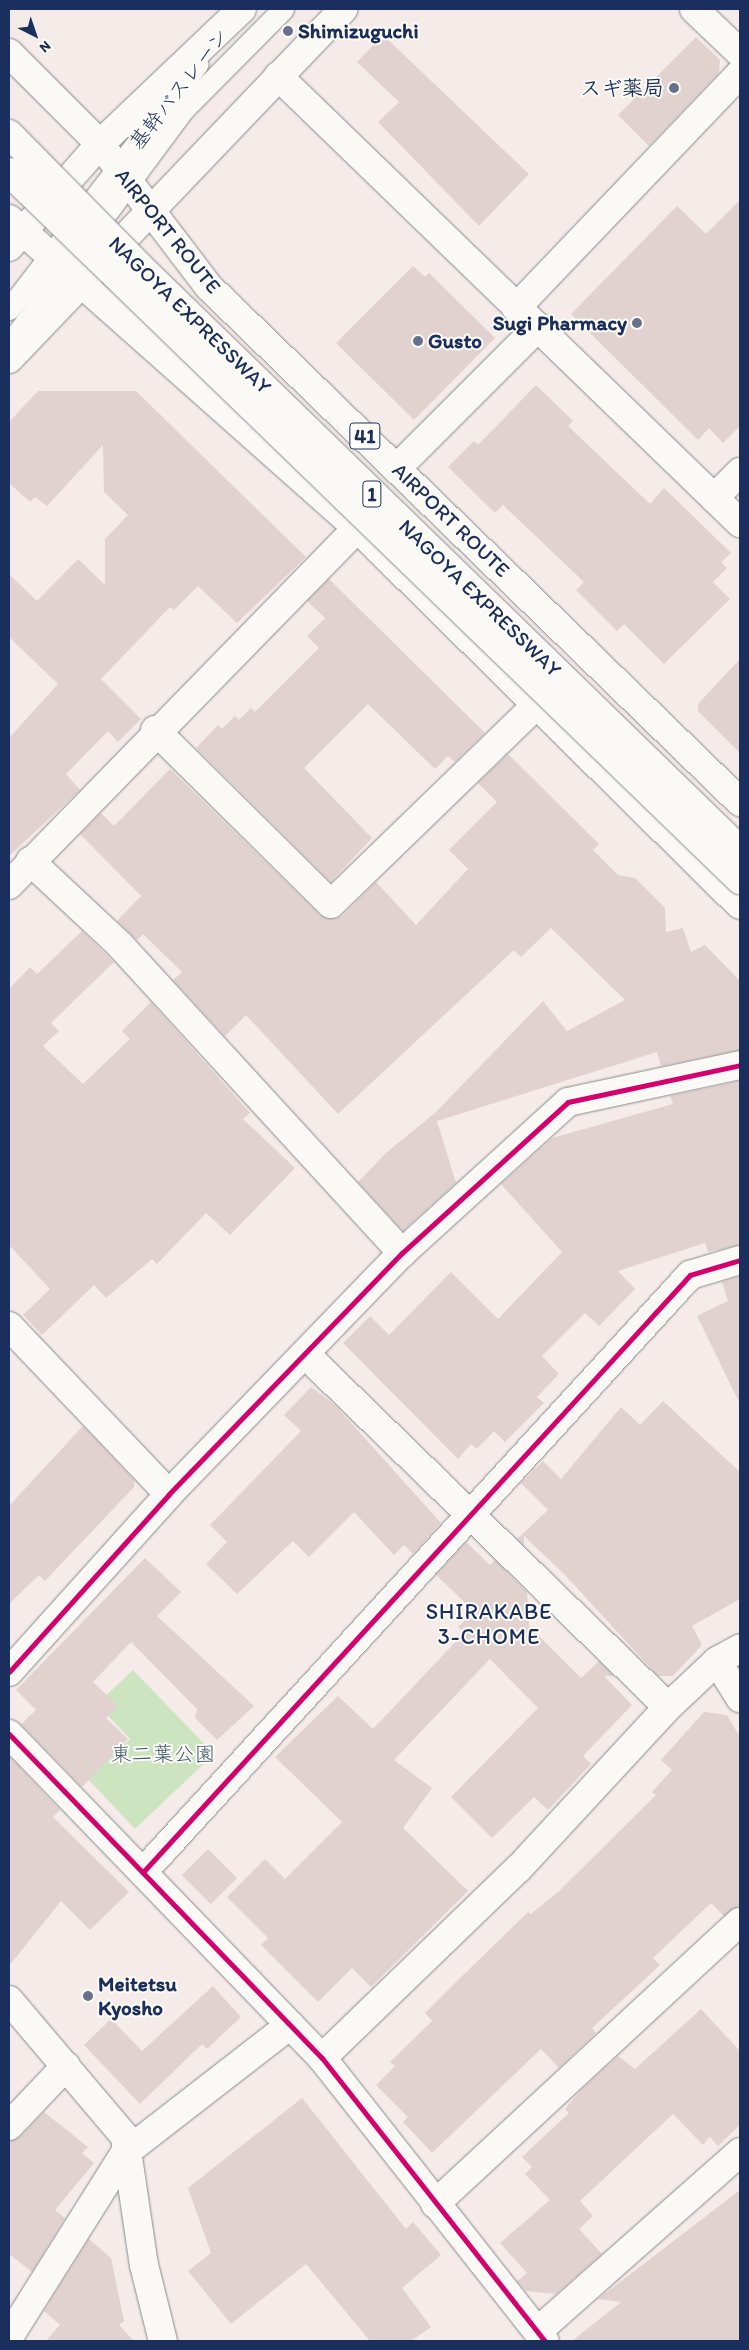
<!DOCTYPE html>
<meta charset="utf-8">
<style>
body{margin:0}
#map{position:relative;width:749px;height:2350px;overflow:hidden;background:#f5ebe8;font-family:Itim,"Klee One",sans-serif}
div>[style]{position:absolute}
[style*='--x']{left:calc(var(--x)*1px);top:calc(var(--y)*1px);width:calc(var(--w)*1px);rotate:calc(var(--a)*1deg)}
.green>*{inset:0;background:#cde4c0}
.building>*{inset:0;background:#e1d2d0;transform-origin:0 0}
.roads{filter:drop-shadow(0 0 1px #898990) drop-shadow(0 0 1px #898990)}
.lane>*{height:21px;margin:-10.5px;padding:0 10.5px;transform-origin:10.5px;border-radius:10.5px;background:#faf9f6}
.street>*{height:28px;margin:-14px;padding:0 14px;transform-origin:14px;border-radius:14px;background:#faf9f6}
.secondary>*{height:28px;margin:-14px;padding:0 14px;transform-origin:14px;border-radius:14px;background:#faf9f6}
.highway>*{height:28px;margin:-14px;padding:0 14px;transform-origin:14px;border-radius:14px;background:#faf9f6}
.bridges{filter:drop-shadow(0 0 1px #898990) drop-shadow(0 0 1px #898990)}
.highway-bridge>*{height:28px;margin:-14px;padding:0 14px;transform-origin:14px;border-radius:14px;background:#faf9f6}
.cycleway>*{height:5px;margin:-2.5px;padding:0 2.5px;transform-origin:2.5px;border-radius:2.5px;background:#d6006c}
.dots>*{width:14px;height:14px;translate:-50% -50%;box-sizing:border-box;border:2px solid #fdfcf7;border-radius:50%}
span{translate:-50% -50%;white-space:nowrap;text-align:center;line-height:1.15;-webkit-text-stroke:4px #fdfcf7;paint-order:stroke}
.shield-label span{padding:1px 4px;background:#fdfcf7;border:1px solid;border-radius:4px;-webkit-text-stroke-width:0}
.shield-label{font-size:20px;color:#1b2f5e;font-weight:700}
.poi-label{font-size:21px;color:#1b2f5e;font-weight:700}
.left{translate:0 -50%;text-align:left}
.right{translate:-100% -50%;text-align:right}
.street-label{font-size:21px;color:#1b2f5e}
.park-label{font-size:21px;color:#3f5b6e}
.neighbourhood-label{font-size:22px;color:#1b2f5e;letter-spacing:1px}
.frame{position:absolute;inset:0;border:10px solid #1b2f5e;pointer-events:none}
.north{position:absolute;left:10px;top:10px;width:50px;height:50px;-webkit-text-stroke:4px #fdfcf7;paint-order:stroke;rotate:139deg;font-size:14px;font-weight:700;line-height:20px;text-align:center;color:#1b2f5e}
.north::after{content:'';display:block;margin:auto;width:18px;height:22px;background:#1b2f5e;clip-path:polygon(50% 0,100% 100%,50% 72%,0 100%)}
</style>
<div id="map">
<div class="green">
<i style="clip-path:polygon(133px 1670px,214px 1754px,135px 1829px,88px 1779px,130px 1739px,97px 1704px)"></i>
</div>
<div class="building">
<i style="clip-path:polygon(383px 35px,529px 174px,479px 226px,378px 122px,399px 102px,357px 62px)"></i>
<i style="clip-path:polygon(696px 37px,720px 60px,719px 73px,649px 146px,618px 115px)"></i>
<i style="clip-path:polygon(740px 200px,740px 426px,723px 443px,709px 428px,698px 440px,571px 314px,677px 206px,706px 234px)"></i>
<i style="clip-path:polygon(413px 266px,425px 277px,429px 273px,495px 338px,414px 420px,336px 343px)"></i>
<i style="clip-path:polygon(536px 385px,573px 421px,568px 426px,650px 504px,664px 488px,731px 553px,721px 562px,727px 568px,713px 582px,730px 599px,664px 664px,624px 624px,617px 631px,576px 590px,584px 582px,503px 505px,495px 513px,448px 467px,474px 441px,478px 445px)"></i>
<i style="clip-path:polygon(38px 391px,136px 391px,306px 557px,237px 623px,198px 586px,174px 610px,170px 607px,101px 679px,141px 719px,118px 742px,108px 731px,66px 774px,80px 790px,9px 856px,9px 738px,58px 684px,9px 637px,9px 574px,37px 601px,78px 559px,105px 585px,105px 539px,128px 515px,104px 492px,103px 445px,47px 506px,35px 497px,30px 502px,9px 483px,9px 422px)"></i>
<i style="clip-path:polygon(329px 579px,485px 733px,455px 762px,448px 756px,435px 769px,368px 704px,304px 768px,372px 838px,331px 882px,196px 748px,218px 725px,222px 729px,235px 716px,239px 720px,251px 708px,255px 712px,319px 648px,307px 636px,325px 618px,307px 601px)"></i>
<i style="clip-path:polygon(740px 659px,740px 753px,698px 711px,698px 704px)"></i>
<i style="clip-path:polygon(508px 754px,599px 844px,593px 850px,618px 875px,635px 878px,665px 908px,666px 932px,683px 928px,691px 952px,705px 945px,740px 981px,740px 1050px,661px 1066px,657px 1052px,437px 1121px,456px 1183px,403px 1231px,358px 1182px,387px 1152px,435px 1113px,543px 1001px,567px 1031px,625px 1000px,551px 928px,521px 957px,514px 950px,338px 1114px,246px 1015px,225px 1036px,173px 980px,182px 972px,143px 934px,137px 940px,117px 921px,141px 896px,80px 834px,101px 813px,114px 826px,170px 769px,320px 915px,334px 919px,342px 916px,376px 882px,416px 925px,468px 869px,449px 850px,497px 802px,478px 783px)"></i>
<i style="clip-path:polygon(82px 931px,114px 962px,51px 1023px,59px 1031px,43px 1046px,83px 1084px,130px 1039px,122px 1031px,151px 1002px,250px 1113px,243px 1119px,295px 1168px,230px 1235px,206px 1213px,157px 1264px,152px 1259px,106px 1298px,94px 1285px,42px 1335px,23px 1315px,50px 1289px,9px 1245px,9px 989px,30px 967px,37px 974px)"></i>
<i style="clip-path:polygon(740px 1081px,740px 1245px,708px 1252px,705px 1243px,618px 1271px,635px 1289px,599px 1326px,585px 1313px,542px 1356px,559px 1374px,537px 1397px,544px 1403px,505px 1442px,494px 1431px,477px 1449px,471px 1444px,458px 1459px,343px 1343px,370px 1316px,389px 1335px,451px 1272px,498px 1319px,562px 1252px,501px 1184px,552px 1138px,673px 1104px,670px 1096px)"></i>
<i style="clip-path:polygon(740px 1276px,740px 1404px,697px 1316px,728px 1301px,722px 1282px)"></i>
<i style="clip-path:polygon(311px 1387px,334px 1404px,441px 1523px,413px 1554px,404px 1545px,394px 1555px,354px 1512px,309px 1557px,293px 1541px,237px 1594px,206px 1564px,227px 1542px,210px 1525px,301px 1431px,284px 1415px)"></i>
<i style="clip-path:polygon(663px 1401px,740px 1472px,740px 1599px,692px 1626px,702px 1645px,673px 1676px,658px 1676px,564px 1574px,524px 1536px,524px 1545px,517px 1539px,548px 1510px,521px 1483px,543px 1461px,561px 1479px,621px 1407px,640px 1425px)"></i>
<i style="clip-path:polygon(83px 1426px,134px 1480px,134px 1487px,45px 1581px,39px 1575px,9px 1604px,9px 1506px)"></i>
<i style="clip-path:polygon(466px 1542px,490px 1565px,495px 1560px,527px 1592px,529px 1626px,581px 1678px,599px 1661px,614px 1676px,604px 1676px,632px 1705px,583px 1756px,591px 1764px,548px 1810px,534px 1797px,492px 1838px,451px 1797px,538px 1708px,490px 1659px,394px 1760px,432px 1788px,403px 1828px,468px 1891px,371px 1987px,352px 1968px,318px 2002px,261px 1945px,268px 1938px,227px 1897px,265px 1859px,285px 1879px,342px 1822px,275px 1757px,338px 1696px,373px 1729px,464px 1633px,458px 1627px,474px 1611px,436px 1575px)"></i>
<i style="clip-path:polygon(145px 1558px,181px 1592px,157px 1616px,254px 1706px,217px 1740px,195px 1718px,197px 1709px,131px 1642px,93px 1682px,118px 1706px,106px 1718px,128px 1739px,82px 1787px,21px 1724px,36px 1710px,16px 1690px)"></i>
<i style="clip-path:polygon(704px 1712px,727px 1715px,740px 1737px,740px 1907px,724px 1916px,711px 1903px,653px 1958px,660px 1965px,592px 2028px,596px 2033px,559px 2068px,541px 2049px,432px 2153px,403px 2122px,408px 2117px,376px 2085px,395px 2066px,390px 2062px,432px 2021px,425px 2013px,453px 1985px,528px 1912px,531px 1914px,558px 1892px,656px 1795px,652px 1792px,672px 1770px,661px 1760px)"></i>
<i style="clip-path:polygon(9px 1756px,60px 1810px,53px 1817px,129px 1892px,90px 1930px,61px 1901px,9px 1966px)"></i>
<i style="left:208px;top:1849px;width:41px;height:37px;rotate:45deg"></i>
<i style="clip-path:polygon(213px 1986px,241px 2017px,207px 2049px,202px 2044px,140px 2104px,84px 2045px,111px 2019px,142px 2051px)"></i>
<i style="clip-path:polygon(701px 2009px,740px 2051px,740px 2125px,718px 2146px,710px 2137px,703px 2145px,673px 2114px,580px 2201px,593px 2216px,579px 2229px,602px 2254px,556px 2294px,526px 2291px,517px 2281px,527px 2273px,500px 2243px,550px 2200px,525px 2174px,532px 2167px,522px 2157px,569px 2113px,565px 2109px,580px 2091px,618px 2056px,635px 2069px)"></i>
<i style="clip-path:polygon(302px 2098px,406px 2229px,413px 2222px,441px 2255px,402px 2288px,431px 2327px,411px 2341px,370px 2341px,306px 2264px,231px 2324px,188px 2271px,211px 2253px,188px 2188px)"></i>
<i style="clip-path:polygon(44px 2112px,88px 2147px,82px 2153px,94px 2163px,55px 2210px,65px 2218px,32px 2272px,9px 2254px,9px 2141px,20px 2137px)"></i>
<i style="clip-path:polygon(740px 2190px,740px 2341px,572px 2341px,621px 2302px,598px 2299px)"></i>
<i style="clip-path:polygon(89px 2239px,111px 2258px,124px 2321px,119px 2325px,134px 2341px,46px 2341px,60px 2325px,44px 2311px)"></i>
</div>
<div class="roads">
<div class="lane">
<i style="--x:9;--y:309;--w:309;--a:-52.4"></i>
<i style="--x:10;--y:343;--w:292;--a:-53.4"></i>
<i style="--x:184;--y:109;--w:141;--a:-45.3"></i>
</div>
<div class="street">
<i style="--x:694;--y:9;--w:64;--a:43.7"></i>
<i style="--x:278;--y:76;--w:643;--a:44.05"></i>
<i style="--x:516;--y:308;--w:324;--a:-46.3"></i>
<i style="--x:397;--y:468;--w:198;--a:-45"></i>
<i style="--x:714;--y:498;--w:37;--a:-45"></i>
<i style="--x:155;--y:730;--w:247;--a:44.7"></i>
<i style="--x:331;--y:904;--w:286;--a:-44.1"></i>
<i style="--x:30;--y:861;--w:123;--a:43"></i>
<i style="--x:120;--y:945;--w:418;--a:47.5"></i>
<i style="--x:9;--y:885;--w:499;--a:-45.7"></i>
<i style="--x:9;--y:1326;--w:232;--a:46.4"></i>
<i style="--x:306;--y:1355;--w:505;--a:44.2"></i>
<i style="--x:717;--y:1661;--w:44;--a:58.1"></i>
<i style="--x:9;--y:1672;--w:239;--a:-48"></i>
<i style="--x:169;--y:1494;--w:335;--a:-46"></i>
<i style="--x:402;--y:1253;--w:224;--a:-42.3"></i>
<i style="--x:568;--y:1102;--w:176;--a:-12.1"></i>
<i style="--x:9;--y:1734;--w:450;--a:46"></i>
<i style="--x:322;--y:2058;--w:360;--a:51.8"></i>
<i style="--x:143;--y:1872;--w:810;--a:-47.5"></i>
<i style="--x:690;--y:1275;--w:52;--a:-16.7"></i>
<i style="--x:322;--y:2058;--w:274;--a:-44"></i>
<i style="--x:519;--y:1868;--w:219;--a:-47.2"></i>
<i style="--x:668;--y:1707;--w:67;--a:-43.2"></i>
<i style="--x:717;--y:1661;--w:26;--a:-29"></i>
<i style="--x:9;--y:2126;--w:83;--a:-46.5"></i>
<i style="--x:435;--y:2204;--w:415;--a:-42.8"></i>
<i style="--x:538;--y:2331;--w:270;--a:-41.5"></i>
<i style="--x:9;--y:2337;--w:218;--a:-57.8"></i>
<i style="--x:125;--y:2153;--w:209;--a:-37.8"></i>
</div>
<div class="secondary">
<i style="--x:9;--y:247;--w:137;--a:-48.5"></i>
<i style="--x:100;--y:144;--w:196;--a:-43.6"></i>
<i style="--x:9;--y:359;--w:484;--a:-46.3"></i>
<i style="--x:9;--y:2000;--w:180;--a:49.7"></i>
<i style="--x:125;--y:2137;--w:129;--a:81.6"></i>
<i style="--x:144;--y:2265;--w:78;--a:76"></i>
</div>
<div class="highway">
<i style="--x:9;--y:53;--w:129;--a:45"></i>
<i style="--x:100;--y:144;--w:180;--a:52.7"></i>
<i style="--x:209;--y:287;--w:740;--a:44.12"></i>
<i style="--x:9;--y:219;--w:465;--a:41.6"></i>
<i style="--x:357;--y:528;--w:537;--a:44.55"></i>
</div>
</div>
<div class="bridges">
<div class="highway-bridge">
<i style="--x:9;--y:134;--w:184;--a:45.4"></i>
<i style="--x:138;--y:265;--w:839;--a:44.18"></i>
<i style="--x:9;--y:172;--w:1018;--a:44.08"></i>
</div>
</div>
<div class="cycleway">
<i style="--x:9;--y:1672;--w:239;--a:-48"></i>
<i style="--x:169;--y:1494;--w:335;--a:-46"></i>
<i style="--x:402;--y:1253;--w:224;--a:-42.3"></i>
<i style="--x:568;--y:1102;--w:176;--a:-12.1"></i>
<i style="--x:9;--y:1734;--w:450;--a:46"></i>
<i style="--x:322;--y:2058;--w:360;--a:51.8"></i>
<i style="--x:143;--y:1872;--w:810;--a:-47.5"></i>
<i style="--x:690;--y:1275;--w:52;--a:-16.7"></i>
</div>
<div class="dots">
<i style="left:288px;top:31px;background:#67718e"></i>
<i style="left:674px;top:88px;background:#67718e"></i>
<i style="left:637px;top:323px;background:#67718e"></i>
<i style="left:418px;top:341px;background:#67718e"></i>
<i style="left:88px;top:1996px;background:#67718e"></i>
</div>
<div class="shield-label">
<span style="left:365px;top:436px">41</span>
<span style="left:372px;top:494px">1</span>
</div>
<div class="poi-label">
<span class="left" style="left:298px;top:31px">Shimizuguchi</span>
<span class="right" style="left:664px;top:88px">スギ薬局</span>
<span class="right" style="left:627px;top:323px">Sugi Pharmacy</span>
<span class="left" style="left:428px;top:341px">Gusto</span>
<span class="left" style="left:98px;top:1996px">Meitetsu<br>Kyosho</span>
</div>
<div class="street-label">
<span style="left:179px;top:89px;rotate:-52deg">基幹バスレーン</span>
<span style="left:168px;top:231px;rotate:51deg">AIRPORT ROUTE</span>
<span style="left:190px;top:315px;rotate:44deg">NAGOYA EXPRESSWAY</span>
<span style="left:451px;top:520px;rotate:44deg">AIRPORT ROUTE</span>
<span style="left:480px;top:598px;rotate:44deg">NAGOYA EXPRESSWAY</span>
</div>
<div class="park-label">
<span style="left:163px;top:1754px">東二葉公園</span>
</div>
<div class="neighbourhood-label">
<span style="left:489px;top:1624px">SHIRAKABE<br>3-CHOME</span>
</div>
<div class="frame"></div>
<div class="north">N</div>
</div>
